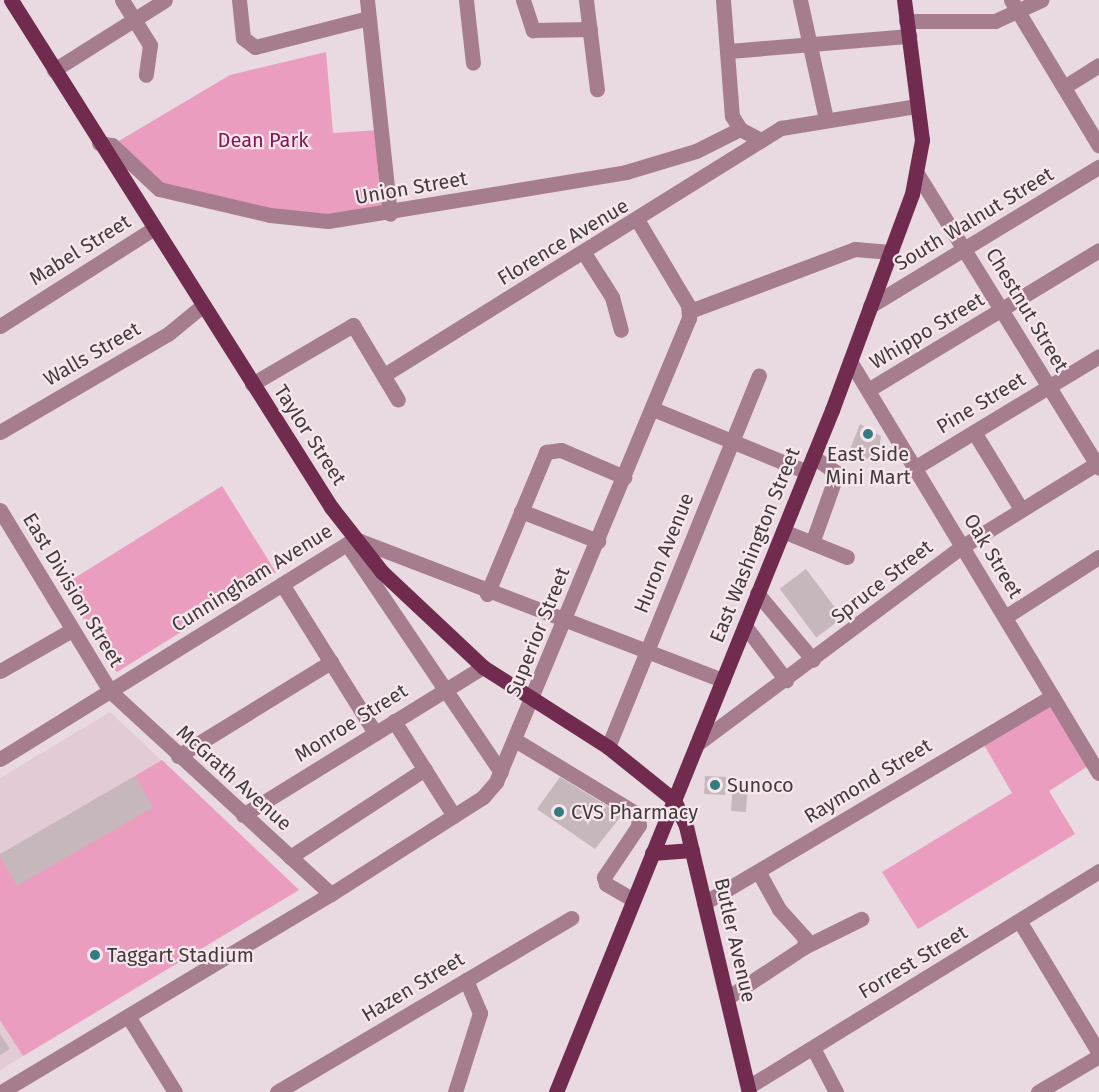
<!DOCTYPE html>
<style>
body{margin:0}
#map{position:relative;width:1099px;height:1092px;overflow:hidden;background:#e9d9e0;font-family:"Fira Sans",sans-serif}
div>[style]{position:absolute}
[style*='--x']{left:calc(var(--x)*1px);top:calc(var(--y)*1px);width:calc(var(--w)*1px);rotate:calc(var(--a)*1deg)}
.built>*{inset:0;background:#e2cbd4}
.green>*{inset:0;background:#ea9dbf;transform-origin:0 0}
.building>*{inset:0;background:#c6b7bd;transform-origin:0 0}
.minor>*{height:15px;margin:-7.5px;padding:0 7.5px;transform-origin:7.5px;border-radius:7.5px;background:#a67d8f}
.major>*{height:15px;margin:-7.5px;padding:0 7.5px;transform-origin:7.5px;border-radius:7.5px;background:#702b4e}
.dots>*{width:16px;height:16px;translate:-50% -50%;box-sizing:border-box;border:3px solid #f7e7ed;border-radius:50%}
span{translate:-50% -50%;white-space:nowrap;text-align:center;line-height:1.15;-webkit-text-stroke:4.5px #f7e7ed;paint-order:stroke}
.park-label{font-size:20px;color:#851656}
.street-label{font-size:20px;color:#413b3d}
.poi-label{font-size:20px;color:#413b3d}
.left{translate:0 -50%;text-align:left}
</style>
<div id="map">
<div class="built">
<i style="clip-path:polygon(110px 712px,299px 890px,0 1070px,0 778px)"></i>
</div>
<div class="green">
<i style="clip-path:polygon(326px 52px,333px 133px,380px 130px,390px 214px,346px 221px,167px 191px,112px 145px,230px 75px)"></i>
<i style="left:222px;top:486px;width:102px;height:188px;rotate:58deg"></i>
<i style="clip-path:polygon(1052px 696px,1093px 763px,1049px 791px,1075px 834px,918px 929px,882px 872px,1012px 793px,980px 738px)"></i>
<i style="clip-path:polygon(162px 760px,299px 890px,23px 1056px,0 1020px,0 856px)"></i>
</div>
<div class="building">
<i style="clip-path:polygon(860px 424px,881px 436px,877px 464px,849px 452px)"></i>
<i style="left:806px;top:569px;width:61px;height:33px;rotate:53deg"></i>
<i style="left:135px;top:776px;width:36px;height:157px;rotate:60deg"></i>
<i style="left:705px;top:776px;width:21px;height:18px;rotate:3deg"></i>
<i style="clip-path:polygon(560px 777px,622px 815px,595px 849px,537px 809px)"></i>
<i style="left:733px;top:782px;width:15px;height:29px;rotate:4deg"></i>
<i style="clip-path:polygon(0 1034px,10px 1049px,0 1055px)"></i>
</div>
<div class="minor">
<i style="--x:122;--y:0;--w:53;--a:58.1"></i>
<i style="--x:150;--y:45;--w:30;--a:98"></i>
<i style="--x:239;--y:0;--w:38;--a:84"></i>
<i style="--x:243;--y:38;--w:15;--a:37"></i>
<i style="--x:255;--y:47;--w:117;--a:-14.4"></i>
<i style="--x:367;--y:0;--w:215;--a:83.9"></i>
<i style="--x:466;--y:0;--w:63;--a:83.7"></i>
<i style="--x:523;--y:0;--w:32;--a:72"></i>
<i style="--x:533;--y:30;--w:57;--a:-1"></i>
<i style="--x:586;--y:0;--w:90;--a:83"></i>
<i style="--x:723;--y:0;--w:116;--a:85.6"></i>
<i style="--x:732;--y:116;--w:15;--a:58"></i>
<i style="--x:740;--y:129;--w:24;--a:28"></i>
<i style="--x:800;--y:0;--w:122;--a:77.7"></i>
<i style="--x:1011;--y:0;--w:170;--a:58.9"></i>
<i style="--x:906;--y:21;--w:89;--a:0"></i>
<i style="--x:995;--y:21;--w:51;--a:-24.5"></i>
<i style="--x:729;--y:51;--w:181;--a:-4.8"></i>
<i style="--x:54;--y:70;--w:131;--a:-32.2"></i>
<i style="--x:1064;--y:87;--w:41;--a:-32.2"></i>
<i style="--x:99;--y:143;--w:13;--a:9"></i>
<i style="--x:112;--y:145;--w:64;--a:43.1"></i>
<i style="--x:159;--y:189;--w:114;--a:13.2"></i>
<i style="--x:270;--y:215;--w:58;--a:5.9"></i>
<i style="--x:328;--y:221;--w:302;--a:-9.3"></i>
<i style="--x:626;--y:172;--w:73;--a:-16.7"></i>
<i style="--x:696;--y:151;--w:49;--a:-26.6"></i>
<i style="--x:918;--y:175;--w:344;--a:58.3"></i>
<i style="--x:584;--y:253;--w:52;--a:57.5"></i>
<i style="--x:612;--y:297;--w:34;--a:75"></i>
<i style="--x:870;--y:306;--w:268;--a:-31.3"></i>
<i style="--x:690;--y:311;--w:176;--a:-20.6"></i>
<i style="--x:855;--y:249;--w:35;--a:5"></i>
<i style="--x:0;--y:326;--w:181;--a:-32.4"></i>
<i style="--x:850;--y:361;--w:481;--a:58.9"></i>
<i style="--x:384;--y:375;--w:468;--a:-31.9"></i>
<i style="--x:781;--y:128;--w:138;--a:-9.2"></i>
<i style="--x:252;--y:384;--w:117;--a:-30.3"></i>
<i style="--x:353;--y:325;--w:87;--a:59"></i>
<i style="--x:868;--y:390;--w:270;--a:-31.2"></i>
<i style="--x:653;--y:409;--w:166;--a:22.2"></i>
<i style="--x:0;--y:432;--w:194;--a:-30.3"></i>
<i style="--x:168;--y:334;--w:44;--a:-39.5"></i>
<i style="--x:974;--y:432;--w:90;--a:58.6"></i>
<i style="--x:916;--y:467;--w:214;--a:-31.2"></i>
<i style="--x:0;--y:510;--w:212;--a:58.7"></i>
<i style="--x:110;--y:691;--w:300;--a:42.6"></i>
<i style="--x:521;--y:511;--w:83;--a:21.3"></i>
<i style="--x:783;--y:531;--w:69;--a:22.1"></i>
<i style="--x:812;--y:543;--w:74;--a:-70.3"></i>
<i style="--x:837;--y:473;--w:29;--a:-146"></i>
<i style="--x:347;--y:544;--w:275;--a:56"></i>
<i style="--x:282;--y:584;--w:176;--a:58"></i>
<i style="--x:757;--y:593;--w:87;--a:50.1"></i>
<i style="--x:487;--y:594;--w:154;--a:-67.4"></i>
<i style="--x:546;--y:452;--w:15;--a:-8"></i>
<i style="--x:561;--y:450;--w:69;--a:23.2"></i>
<i style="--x:1005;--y:617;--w:112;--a:-32.6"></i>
<i style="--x:745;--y:626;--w:68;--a:52.8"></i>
<i style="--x:0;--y:671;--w:83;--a:-29.7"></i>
<i style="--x:394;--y:721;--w:112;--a:57.7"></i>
<i style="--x:515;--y:740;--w:143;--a:31.2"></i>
<i style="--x:637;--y:814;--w:11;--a:80"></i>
<i style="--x:639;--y:825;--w:63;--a:123.9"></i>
<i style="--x:604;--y:877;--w:7;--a:74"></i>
<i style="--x:606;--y:884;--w:30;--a:30"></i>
<i style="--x:697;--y:744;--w:332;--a:-36.7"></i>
<i style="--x:963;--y:546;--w:160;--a:-31.7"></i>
<i style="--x:608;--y:747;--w:401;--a:-67.9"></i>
<i style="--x:178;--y:756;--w:180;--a:-31.6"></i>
<i style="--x:0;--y:759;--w:418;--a:-31.8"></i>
<i style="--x:355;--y:539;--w:394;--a:21"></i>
<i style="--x:243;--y:815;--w:282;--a:-31.7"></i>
<i style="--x:290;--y:857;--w:161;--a:-33.1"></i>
<i style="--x:704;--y:903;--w:405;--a:-30.7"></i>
<i style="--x:1020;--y:922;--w:153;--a:58.9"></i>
<i style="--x:804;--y:947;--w:64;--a:-26.2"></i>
<i style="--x:727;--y:998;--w:92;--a:-33.5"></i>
<i style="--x:804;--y:947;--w:9;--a:-84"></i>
<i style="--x:805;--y:938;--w:39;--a:-132"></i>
<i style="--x:779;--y:909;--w:43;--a:-118.9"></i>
<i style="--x:128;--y:1016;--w:89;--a:58.3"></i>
<i style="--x:813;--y:1048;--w:50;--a:62.4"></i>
<i style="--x:748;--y:1087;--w:412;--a:-31.6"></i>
<i style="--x:1;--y:1092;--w:385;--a:-31"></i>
<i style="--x:331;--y:894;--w:180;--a:-32.5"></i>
<i style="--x:483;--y:797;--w:20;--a:-49"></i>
<i style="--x:496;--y:782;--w:503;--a:-67.42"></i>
<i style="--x:689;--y:318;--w:13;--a:-94"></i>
<i style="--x:688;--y:305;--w:98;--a:-120.8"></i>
<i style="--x:277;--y:1092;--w:342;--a:-30.6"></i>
<i style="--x:455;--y:1092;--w:83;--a:-72.4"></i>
<i style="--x:480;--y:1013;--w:36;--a:-113"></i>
<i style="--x:1038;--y:1092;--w:71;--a:-30.5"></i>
</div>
<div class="major">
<i style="--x:11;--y:0;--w:600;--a:57.74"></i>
<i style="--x:331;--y:507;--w:83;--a:51.9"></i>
<i style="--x:382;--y:572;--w:139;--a:43.2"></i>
<i style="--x:483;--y:667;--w:148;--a:32.6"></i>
<i style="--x:608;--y:747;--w:85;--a:38.8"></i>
<i style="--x:674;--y:800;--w:29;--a:65"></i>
<i style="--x:686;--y:826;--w:273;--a:76.7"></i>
<i style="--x:652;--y:853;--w:40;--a:-4.3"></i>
<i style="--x:556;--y:1092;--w:736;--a:-67.97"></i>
<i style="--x:832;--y:410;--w:230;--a:-69.7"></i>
<i style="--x:912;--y:194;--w:55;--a:-79.5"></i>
<i style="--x:922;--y:140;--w:141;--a:-97.3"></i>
</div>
<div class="dots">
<i style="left:868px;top:434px;background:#337c81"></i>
<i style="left:715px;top:785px;background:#337c81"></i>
<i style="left:559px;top:812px;background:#337c81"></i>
<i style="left:95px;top:955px;background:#337c81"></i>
</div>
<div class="park-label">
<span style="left:263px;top:140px">Dean Park</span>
</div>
<div class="street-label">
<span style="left:411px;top:188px;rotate:-10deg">Union Street</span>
<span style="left:974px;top:219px;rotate:-31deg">South Walnut Street</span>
<span style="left:563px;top:242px;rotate:-31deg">Florence Avenue</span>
<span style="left:80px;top:250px;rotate:-32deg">Mabel Street</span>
<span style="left:1027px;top:310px;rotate:59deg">Chestnut Street</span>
<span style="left:927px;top:331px;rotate:-31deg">Whippo Street</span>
<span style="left:92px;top:354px;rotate:-30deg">Walls Street</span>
<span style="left:981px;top:403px;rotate:-31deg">Pine Street</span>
<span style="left:310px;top:435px;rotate:57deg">Taylor Street</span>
<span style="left:755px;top:545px;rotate:-68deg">East Washington Street</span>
<span style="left:664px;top:553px;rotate:-68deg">Huron Avenue</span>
<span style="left:993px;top:556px;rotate:59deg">Oak Street</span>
<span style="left:252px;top:578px;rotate:-32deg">Cunningham Avenue</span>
<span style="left:882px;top:582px;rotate:-38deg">Spruce Street</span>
<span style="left:73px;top:590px;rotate:59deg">East Division Street</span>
<span style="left:538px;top:632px;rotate:-68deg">Superior Street</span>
<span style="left:351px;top:723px;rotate:-32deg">Monroe Street</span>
<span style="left:234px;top:778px;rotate:42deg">McGrath Avenue</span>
<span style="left:868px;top:781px;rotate:-31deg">Raymond Street</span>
<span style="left:735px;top:940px;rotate:77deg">Butler Avenue</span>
<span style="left:913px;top:962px;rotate:-31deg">Forrest Street</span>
<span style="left:413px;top:987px;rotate:-31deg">Hazen Street</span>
</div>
<div class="poi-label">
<span style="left:868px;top:466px">East Side<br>Mini Mart</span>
<span class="left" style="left:727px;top:785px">Sunoco</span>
<span class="left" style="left:571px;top:812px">CVS Pharmacy</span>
<span class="left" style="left:107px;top:955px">Taggart Stadium</span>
</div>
</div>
